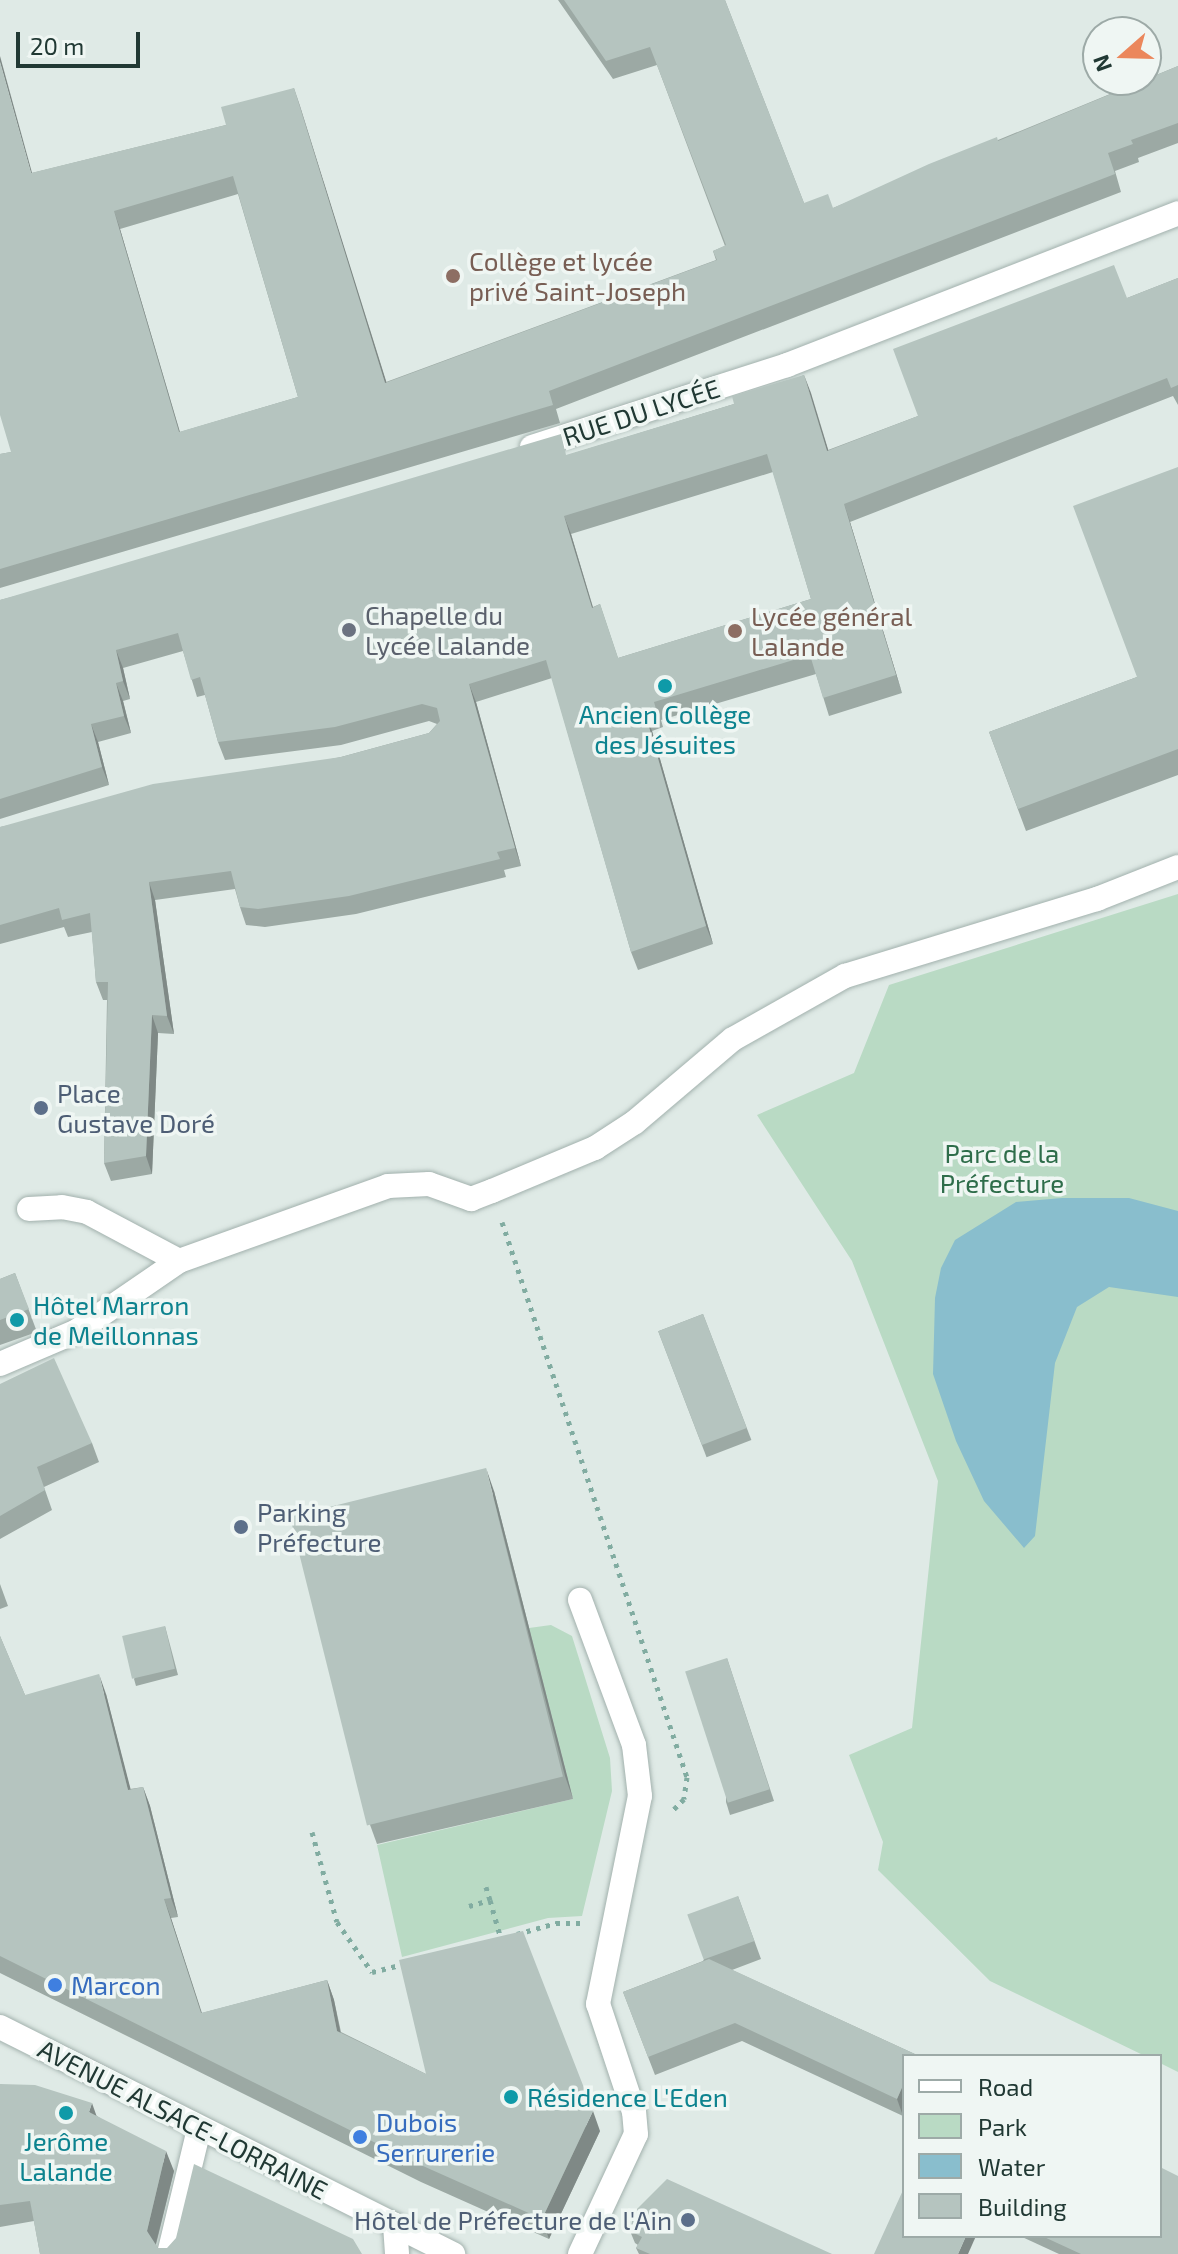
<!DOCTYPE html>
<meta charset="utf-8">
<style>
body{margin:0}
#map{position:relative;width:1178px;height:2254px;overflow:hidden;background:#dfeae6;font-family:"Exo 2",sans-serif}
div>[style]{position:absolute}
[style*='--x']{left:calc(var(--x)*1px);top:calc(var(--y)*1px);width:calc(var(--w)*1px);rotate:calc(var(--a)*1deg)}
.green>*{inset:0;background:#b9dac4}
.water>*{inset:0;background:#89becd}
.path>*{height:5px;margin-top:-2.5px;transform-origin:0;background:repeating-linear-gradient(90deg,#81aca1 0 4px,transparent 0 10px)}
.roads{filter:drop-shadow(0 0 2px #a2b1ad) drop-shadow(0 0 2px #a2b1ad)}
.minor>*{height:24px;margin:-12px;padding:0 12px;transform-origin:12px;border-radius:12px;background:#fff}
.wall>*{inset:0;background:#9ca9a4;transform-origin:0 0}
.shaded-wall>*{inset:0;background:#7f8986}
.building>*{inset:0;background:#b5c4bf;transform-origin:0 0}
.dots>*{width:22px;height:22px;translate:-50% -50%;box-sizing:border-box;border:4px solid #eff6f3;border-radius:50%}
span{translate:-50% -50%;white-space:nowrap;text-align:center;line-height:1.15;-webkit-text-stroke:7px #eff6f3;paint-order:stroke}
.education-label{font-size:26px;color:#785e54}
.left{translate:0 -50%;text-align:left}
.street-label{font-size:26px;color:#213934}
.worship-label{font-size:26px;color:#5b616d}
.culture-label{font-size:26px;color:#0d838f}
.service-label{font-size:26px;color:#4e5e75}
.right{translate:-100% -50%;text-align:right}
.park-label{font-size:26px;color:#2e6d4a}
.shop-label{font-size:26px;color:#366cbe}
.legend{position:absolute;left:902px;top:2054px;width:260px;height:184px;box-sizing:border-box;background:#eff6f3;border:2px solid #9daaa7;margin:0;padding:10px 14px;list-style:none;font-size:24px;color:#213934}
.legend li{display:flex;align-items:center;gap:16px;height:40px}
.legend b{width:40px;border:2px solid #9daaa7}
.north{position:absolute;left:1082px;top:16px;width:80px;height:80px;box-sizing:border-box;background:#eff6f3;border:2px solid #9daaa7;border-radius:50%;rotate:250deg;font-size:22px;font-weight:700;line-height:32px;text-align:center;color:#213934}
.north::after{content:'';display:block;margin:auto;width:28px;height:36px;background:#eb875c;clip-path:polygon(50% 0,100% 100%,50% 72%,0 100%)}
.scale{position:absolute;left:16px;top:32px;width:124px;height:36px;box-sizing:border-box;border:4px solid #213934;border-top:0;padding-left:10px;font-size:24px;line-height:28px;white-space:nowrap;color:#213934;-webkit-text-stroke:6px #eff6f3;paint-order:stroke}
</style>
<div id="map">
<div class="green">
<i style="clip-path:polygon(1178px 894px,1178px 2072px,1160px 2063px,1160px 2056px,1145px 2056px,990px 1981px,878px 1870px,883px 1842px,849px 1755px,912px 1728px,938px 1481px,852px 1261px,757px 1115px,854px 1073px,889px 985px)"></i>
<i style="clip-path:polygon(551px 1625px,572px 1636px,610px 1758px,612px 1791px,582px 1916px,548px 1918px,402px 1957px,377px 1845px,573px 1799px,529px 1628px)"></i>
</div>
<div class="water">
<i style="clip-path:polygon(1062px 1198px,1129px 1198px,1178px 1211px,1178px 1297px,1109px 1287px,1077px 1307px,1055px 1363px,1035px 1536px,1024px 1548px,984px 1501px,956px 1441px,933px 1374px,935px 1298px,941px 1268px,955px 1240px,1016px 1202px)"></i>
</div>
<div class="path">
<i style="--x:502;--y:1222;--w:585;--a:71.57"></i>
<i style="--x:687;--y:1777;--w:22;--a:98"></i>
<i style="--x:684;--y:1799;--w:18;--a:135"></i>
<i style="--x:312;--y:1832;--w:93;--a:74.5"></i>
<i style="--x:337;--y:1922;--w:61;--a:55"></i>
<i style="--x:372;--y:1972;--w:32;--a:-14"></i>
<i style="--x:490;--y:1900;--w:41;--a:74.2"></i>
<i style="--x:469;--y:1906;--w:22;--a:-16"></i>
<i style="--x:490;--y:1900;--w:14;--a:-107"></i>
<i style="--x:517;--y:1934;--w:41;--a:-15.8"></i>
<i style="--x:556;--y:1923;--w:26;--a:0"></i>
</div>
<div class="roads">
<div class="minor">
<i style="--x:532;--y:447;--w:268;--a:-17.8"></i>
<i style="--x:787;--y:365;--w:420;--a:-21.2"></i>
<i style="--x:29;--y:1209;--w:33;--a:-3"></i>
<i style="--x:62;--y:1207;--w:25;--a:11"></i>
<i style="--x:87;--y:1212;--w:104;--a:28"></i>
<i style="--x:0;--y:1364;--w:84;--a:-23.2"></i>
<i style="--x:77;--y:1331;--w:124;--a:-34.5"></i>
<i style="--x:179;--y:1261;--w:222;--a:-19.7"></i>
<i style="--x:388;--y:1186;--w:41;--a:-2.8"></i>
<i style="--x:429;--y:1184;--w:45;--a:19.7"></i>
<i style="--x:471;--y:1199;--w:22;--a:-21"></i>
<i style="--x:492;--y:1191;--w:112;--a:-22.7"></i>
<i style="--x:595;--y:1148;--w:48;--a:-33"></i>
<i style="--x:635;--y:1122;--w:128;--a:-40.3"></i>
<i style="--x:733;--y:1039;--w:129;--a:-29.4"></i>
<i style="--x:845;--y:976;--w:264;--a:-17"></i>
<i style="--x:1097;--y:899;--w:87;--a:-21.6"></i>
<i style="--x:0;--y:2027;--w:507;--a:26.62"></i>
<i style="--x:395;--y:2225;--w:29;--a:86"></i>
<i style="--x:169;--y:2254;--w:129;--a:-76.5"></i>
<i style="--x:580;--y:2254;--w:132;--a:-65"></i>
<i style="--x:636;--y:2134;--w:22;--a:-95"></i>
<i style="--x:634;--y:2112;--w:114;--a:-108.4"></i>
<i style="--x:598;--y:2004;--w:212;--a:-78.6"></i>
<i style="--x:640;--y:1796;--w:51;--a:-96.7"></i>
<i style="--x:634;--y:1745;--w:155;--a:-110.4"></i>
</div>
</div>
<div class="wall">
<i style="clip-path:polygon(evenodd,558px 0,725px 0,804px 203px,833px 208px,1178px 66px,1178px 143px,1138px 158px,1139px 162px,1115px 171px,1121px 192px,556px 409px,560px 423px,0 588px,0 454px,11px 452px,32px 173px,226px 125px,294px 88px,386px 382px,716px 260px,713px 251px,725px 246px,657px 65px,613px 79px,558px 0,238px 194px,298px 397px,180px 432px,120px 229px,238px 194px)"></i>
<i style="clip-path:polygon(evenodd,1178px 278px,1178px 405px,1173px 396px,850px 522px,902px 693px,829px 716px,816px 674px,661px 720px,663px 727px,652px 731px,713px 944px,638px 970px,631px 952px,552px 678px,476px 702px,521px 866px,504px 870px,506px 877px,356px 914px,265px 927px,246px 925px,240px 907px,235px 889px,155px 900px,174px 1034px,158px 1033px,152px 1174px,111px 1181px,104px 1163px,107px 1000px,103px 1000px,96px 982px,92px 932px,68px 937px,64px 927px,0 944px,0 827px,341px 757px,429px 733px,437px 724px,429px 721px,341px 745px,225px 760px,218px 742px,205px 695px,197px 697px,183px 651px,123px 668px,130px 699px,123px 701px,131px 733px,98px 742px,109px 785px,0 819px,0 600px,568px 455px,734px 404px,804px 375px,828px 450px,918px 416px,1127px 298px,1178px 278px,773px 472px,811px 599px,618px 658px,600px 604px,593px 607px,571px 534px,773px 472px)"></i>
<i style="clip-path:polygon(1178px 467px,1178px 775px,1026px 831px,989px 732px,1137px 677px)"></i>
<i style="clip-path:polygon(15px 1273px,37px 1332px,0 1345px,0 1279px)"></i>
<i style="left:703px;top:1314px;width:135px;height:48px;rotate:69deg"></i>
<i style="clip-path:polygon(0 1384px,92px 1443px,99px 1462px,44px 1487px,52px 1510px,0 1539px)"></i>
<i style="clip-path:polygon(494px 1491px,573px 1799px,377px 1844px,369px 1822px)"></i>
<i style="clip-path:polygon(0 1584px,8px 1606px,0 1609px)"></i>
<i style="clip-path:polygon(165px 1626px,178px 1675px,136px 1686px,134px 1679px)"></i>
<i style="clip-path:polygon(0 1636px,25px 1695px,106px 1694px,130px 1789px,143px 1787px,150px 1806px,178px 1917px,171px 1918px,202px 2013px,327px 1980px,334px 2000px,341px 2032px,426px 2074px,600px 2131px,549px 2239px,421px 2182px,0 1973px)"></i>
<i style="clip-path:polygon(727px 1658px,774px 1801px,730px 1815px,726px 1802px)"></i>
<i style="clip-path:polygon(738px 1896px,761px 1959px,732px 1970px,917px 2055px,917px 2056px,904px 2056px,903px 2116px,742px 2041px,655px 2075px,623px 1992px,703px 1961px)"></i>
<i style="clip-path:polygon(0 2084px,97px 2116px,174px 2171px,156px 2245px,158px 2248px,40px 2254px,34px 2221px,0 2227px)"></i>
<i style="clip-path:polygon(630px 2231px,832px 2254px,639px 2254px,636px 2248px,638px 2245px,635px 2243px)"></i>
<i style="clip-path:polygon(1020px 2236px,1160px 2236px,1178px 2254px,1059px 2254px)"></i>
</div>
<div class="shaded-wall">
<i style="clip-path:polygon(0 56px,37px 191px,31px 173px,0 62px)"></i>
<i style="clip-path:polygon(294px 88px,300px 106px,392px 400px,385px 383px)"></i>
<i style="clip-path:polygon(114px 211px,120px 229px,185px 450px,179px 432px)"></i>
<i style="clip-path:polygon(804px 375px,811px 393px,834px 469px,827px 451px)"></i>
<i style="clip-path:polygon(844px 504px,850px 522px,902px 693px,896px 675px)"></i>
<i style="clip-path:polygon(564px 516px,571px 534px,598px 625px,592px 608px)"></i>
<i style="clip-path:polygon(116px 650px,123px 668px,130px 699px,123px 681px)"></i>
<i style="clip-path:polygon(116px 683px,123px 701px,131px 733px,124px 716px)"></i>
<i style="clip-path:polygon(469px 684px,476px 702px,521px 866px,515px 848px)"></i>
<i style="clip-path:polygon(645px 713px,652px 731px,713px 944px,706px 926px)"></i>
<i style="clip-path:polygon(91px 724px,98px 742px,109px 785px,102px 767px)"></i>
<i style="clip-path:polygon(149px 882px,155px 900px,174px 1034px,167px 1016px)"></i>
<i style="clip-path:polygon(152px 1015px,158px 1033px,152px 1174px,146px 1156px)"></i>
<i style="clip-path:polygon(486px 1468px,494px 1491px,573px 1799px,565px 1776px)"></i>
<i style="clip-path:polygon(99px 1674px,106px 1694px,136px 1810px,128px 1790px)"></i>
<i style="clip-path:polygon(143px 1787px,150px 1806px,178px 1917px,171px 1898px)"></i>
<i style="clip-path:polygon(164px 1899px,171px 1918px,208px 2033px,201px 2013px)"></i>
<i style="clip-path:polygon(327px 1980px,334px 2000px,344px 2051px,337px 2031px)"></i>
<i style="clip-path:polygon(904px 2083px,904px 2114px,903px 2116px,897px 2099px)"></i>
<i style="clip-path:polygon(92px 2103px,99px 2123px,89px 2112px)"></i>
<i style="clip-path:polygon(593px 2111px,600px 2131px,549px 2239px,542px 2219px)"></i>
<i style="clip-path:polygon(166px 2151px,174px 2171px,154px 2251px,147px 2231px)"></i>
<i style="clip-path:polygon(966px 2236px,976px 2236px,968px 2254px,958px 2254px)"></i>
</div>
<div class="building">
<i style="clip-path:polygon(evenodd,564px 0,725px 0,804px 203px,828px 194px,833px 208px,929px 164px,997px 137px,998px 141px,1178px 66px,1178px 123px,1131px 140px,1133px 144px,1108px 153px,1115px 174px,549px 391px,553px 405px,0 569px,0 454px,11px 452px,0 415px,0 62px,31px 173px,226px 125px,221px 107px,294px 88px,385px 383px,717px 260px,713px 251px,726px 245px,650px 47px,606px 61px,564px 0,233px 176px,298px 397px,179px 432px,114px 211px,233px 176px)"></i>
<i style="clip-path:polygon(evenodd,1114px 265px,1127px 298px,1178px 278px,1178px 385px,1171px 388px,1167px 378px,844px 504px,896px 675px,823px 698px,810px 655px,654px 702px,656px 709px,645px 713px,706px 926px,631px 952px,546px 660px,469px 684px,515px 848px,497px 852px,500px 859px,349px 896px,258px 909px,240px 907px,231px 871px,149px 882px,167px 1016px,152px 1015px,146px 1156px,104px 1163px,108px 982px,96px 982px,90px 913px,62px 920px,59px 908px,0 925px,0 827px,153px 784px,341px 757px,429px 733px,440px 721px,437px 708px,422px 704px,335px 727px,218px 742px,200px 677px,191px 680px,178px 633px,116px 650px,123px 681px,116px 683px,124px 716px,91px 724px,102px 767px,0 799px,0 600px,561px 434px,566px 455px,734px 404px,732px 396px,804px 375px,827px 451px,918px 416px,893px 349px,1114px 265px,767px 454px,811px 599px,618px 658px,600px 604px,592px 608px,564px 516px,767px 454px)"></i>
<i style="clip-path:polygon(1178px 467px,1178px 749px,1018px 809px,989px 732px,1137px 677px,1073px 506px)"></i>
<i style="clip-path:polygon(15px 1273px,29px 1309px,0 1320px,0 1279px)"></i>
<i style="left:703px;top:1314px;width:122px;height:48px;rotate:69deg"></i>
<i style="clip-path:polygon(54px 1358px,92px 1443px,37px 1467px,45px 1490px,0 1516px,0 1384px)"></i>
<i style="left:486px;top:1468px;width:318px;height:202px;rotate:76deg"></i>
<i style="left:165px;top:1626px;width:44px;height:44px;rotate:77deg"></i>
<i style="clip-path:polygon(0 1636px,25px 1695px,99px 1674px,128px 1790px,143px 1787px,171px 1898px,164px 1899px,201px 2013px,327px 1980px,337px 2031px,426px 2074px,399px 1960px,523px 1931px,593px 2111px,542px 2219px,414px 2162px,0 1956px)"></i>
<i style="left:727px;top:1658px;width:138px;height:44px;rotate:72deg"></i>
<i style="left:738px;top:1896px;width:48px;height:54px;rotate:70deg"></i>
<i style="clip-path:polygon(709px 1959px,917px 2055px,904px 2056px,904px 2083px,897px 2099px,735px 2023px,648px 2057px,623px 1992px)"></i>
<i style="clip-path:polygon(0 2084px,35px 2085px,92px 2103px,89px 2112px,166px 2151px,147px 2231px,158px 2248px,167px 2248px,176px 2238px,194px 2164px,353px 2239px,362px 2254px,40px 2254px,30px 2201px,0 2205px)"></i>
<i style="clip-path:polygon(1160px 2167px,1178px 2176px,1178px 2254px,1081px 2254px,1042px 2236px,1160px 2236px)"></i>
<i style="clip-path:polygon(667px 2179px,832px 2254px,650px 2254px,636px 2248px,642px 2237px,630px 2231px,634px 2212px)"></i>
<i style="clip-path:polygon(904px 2188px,904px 2236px,966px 2236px,958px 2254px,874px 2254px)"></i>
</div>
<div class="dots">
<i style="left:453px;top:276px;background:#8d6e63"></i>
<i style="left:349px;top:630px;background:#6b7280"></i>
<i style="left:735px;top:631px;background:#8d6e63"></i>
<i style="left:665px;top:686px;background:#0f9aa8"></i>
<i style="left:41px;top:1108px;background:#5c6f8a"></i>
<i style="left:17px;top:1320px;background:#0f9aa8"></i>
<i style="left:241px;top:1527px;background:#5c6f8a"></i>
<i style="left:55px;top:1985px;background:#3f7fe0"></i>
<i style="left:511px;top:2097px;background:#0f9aa8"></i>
<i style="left:66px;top:2113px;background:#0f9aa8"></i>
<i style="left:360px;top:2137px;background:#3f7fe0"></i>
<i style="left:688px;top:2220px;background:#5c6f8a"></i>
</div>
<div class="education-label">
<span class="left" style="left:469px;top:276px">Collège et lycée<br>privé Saint-Joseph</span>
<span class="left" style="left:751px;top:631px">Lycée général<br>Lalande</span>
</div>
<div class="street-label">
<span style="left:641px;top:412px;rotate:-18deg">RUE DU LYCÉE</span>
<span style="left:183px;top:2119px;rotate:27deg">AVENUE ALSACE-LORRAINE</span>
</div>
<div class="worship-label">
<span class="left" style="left:365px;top:630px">Chapelle du<br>Lycée Lalande</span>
</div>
<div class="culture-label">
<span style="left:665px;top:729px">Ancien Collège<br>des Jésuites</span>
<span class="left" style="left:33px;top:1320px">Hôtel Marron<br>de Meillonnas</span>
<span class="left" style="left:527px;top:2097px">Résidence L'Eden</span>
<span style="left:66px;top:2156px">Jerôme<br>Lalande</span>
</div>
<div class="service-label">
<span class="left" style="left:57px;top:1108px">Place<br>Gustave Doré</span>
<span class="left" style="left:257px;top:1527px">Parking<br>Préfecture</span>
<span class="right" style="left:672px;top:2220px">Hôtel de Préfecture de l'Ain</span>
</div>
<div class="park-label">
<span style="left:1002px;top:1168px">Parc de la<br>Préfecture</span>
</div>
<div class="shop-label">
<span class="left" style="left:71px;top:1985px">Marcon</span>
<span class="left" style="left:376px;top:2137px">Dubois<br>Serrurerie</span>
</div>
<ul class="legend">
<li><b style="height:10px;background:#fff"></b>Road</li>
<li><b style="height:22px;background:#b9dac4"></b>Park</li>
<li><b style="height:22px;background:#89becd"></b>Water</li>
<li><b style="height:22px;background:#b5c4bf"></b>Building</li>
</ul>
<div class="north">N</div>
<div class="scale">20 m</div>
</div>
